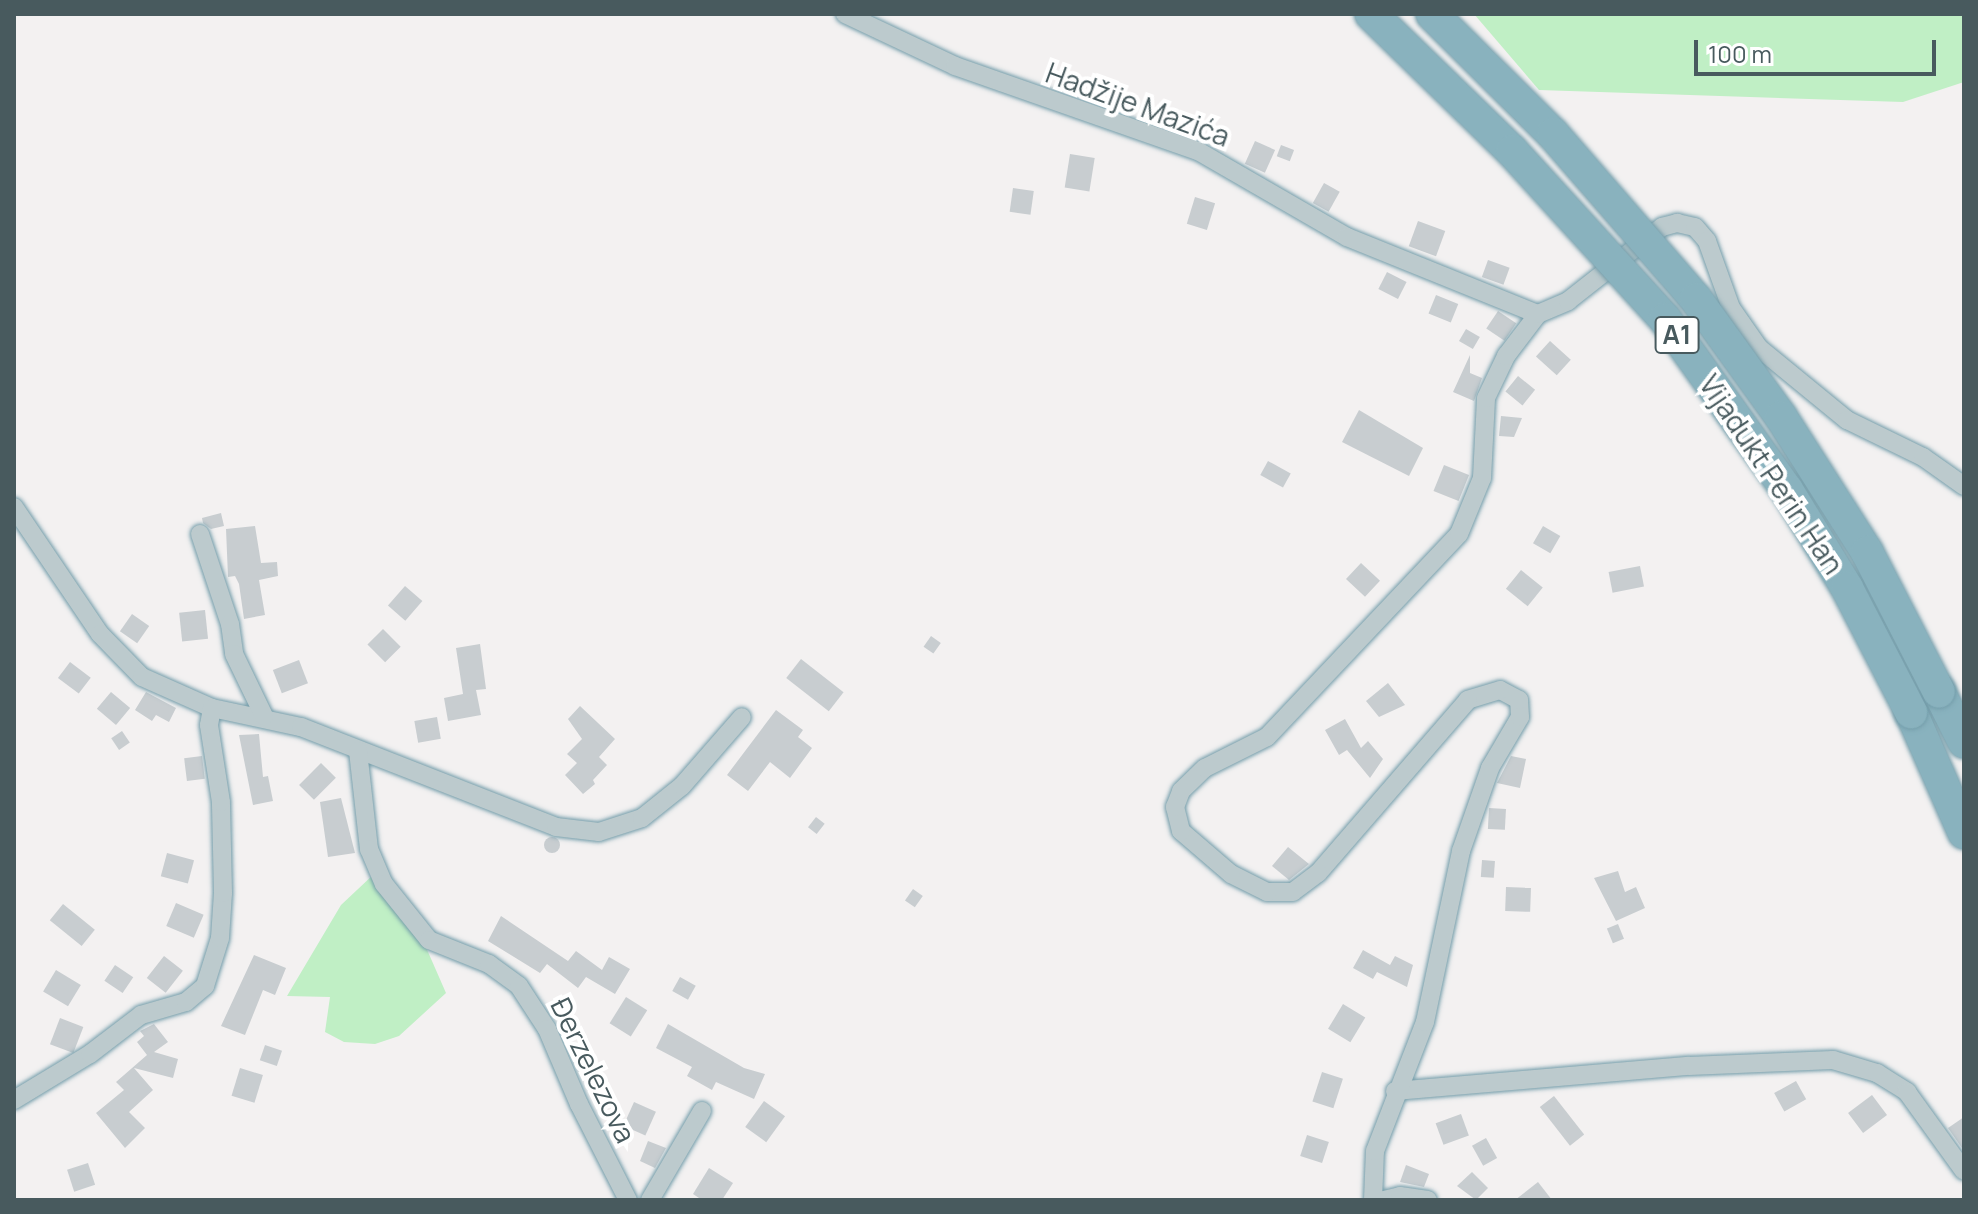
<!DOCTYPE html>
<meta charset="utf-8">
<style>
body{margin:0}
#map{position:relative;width:1978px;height:1214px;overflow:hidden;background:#f3f1f1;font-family:Manrope,sans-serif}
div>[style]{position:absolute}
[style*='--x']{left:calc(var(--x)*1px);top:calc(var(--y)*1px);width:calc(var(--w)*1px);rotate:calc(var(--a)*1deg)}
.green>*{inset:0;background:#c0efc5}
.building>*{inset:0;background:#c8cdd0;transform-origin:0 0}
.round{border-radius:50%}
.roads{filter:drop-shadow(0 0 2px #749daa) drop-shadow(0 0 2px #749daa)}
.minor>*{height:18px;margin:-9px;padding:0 9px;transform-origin:9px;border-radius:9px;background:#bccacd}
.motorway>*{height:32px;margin:-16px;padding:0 16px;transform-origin:16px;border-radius:16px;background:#89b2be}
.bridges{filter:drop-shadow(0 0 2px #749daa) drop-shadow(0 0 2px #749daa)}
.motorway-bridge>*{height:32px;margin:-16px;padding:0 16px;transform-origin:16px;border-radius:16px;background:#89b2be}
span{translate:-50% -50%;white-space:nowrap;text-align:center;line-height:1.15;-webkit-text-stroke:8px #fff;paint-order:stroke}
.shield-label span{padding:2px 6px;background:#fff;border:2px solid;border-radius:6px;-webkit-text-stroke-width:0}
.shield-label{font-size:26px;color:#485a5e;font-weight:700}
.street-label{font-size:28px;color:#485a5e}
.frame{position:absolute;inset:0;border:16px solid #485a5e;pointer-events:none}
.scale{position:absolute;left:1694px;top:40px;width:242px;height:36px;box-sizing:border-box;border:4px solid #485a5e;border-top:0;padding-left:10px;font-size:24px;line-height:28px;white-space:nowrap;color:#485a5e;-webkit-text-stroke:6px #fff;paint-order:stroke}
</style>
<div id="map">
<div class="green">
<i style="clip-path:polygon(1474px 14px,1964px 14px,1964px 82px,1903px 102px,1539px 90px)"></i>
<i style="clip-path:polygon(374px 874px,425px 945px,446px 993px,399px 1036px,375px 1044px,344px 1042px,325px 1032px,330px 997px,287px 996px,341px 905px)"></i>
</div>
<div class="building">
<i style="left:1255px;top:141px;width:22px;height:25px;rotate:24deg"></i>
<i style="left:1281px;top:145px;width:14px;height:12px;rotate:21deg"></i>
<i style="left:1070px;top:154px;width:25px;height:34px;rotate:9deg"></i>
<i style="left:1324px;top:183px;width:18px;height:23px;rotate:29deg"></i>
<i style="left:1013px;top:188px;width:21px;height:24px;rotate:8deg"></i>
<i style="left:1195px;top:197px;width:21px;height:28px;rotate:17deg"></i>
<i style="left:1418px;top:221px;width:29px;height:27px;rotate:20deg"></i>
<i style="left:1488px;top:260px;width:23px;height:18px;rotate:20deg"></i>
<i style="left:1387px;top:272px;width:22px;height:19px;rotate:27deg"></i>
<i style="left:1436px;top:295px;width:24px;height:20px;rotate:22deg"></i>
<i style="left:1498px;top:311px;width:22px;height:21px;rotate:34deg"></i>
<i style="left:1466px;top:329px;width:16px;height:14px;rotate:30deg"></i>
<i style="left:1550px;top:341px;width:28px;height:21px;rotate:42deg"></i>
<i style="clip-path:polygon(1470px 355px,1470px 373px,1482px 378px,1474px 401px,1453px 392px)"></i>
<i style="left:1518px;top:376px;width:22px;height:20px;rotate:39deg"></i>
<i style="clip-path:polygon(1359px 410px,1423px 448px,1409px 476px,1342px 442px)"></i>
<i style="clip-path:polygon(1501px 416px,1522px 418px,1514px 437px,1499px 436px)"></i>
<i style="left:1268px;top:461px;width:26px;height:16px;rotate:29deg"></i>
<i style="left:1444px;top:465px;width:27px;height:28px;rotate:22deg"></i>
<i style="clip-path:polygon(221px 513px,224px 526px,211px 529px,203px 523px,202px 518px)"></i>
<i style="clip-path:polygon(255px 526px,261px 563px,277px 562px,278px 576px,259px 580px,265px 615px,244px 619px,239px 584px,235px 576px,228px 577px,226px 529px)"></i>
<i style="left:1543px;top:526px;width:20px;height:20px;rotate:30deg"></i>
<i style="left:1361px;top:563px;width:26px;height:22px;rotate:43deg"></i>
<i style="left:1640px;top:566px;width:21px;height:32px;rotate:79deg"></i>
<i style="left:1521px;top:570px;width:28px;height:24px;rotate:39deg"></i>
<i style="left:405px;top:586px;width:23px;height:26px;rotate:41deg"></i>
<i style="left:205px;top:610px;width:29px;height:26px;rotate:84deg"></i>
<i style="left:132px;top:614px;width:21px;height:21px;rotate:35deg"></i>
<i style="left:383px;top:629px;width:25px;height:22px;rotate:45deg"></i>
<i style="left:931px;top:636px;width:12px;height:13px;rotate:35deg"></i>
<i style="clip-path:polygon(480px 644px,486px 689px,476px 690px,481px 715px,448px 721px,444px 698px,463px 694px,456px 648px)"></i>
<i style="left:801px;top:659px;width:54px;height:24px;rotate:38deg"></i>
<i style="left:299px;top:660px;width:25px;height:28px;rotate:69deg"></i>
<i style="left:70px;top:662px;width:26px;height:20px;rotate:37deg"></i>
<i style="clip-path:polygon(1388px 683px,1405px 705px,1379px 717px,1366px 701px)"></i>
<i style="left:111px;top:692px;width:25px;height:22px;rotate:40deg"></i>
<i style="clip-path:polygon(146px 692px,176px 708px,169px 722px,156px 715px,152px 721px,135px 710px)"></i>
<i style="clip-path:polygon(580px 706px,615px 739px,599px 757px,607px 765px,593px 780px,595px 784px,583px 794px,565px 775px,577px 763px,567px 754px,582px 739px,568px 719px)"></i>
<i style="clip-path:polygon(776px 710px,803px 730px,798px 737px,812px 748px,790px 778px,770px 762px,748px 791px,727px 775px)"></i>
<i style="left:437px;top:717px;width:22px;height:23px;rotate:80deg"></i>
<i style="clip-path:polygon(1345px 719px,1361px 748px,1368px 741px,1383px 759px,1370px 778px,1347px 750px,1339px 755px,1325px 730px)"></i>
<i style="left:122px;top:731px;width:14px;height:13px;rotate:56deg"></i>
<i style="clip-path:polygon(259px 734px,263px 777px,268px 776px,273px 801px,253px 805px,239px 735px)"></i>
<i style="left:202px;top:756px;width:23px;height:18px;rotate:83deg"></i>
<i style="clip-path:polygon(1511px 756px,1526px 759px,1520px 788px,1497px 783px)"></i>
<i style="left:321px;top:763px;width:21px;height:31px;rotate:45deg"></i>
<i style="clip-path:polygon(341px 798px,355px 853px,328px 857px,320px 802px)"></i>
<i style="left:1489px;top:808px;width:17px;height:21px;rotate:3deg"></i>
<i style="left:816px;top:817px;width:11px;height:13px;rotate:38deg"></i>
<i class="round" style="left:544px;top:837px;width:16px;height:16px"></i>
<i style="clip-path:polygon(1288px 847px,1309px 864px,1289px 880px,1272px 866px)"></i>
<i style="left:167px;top:853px;width:28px;height:24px;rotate:15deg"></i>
<i style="left:1482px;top:860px;width:13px;height:17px;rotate:4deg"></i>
<i style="clip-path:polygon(1618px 871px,1625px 892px,1636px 887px,1645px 908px,1616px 921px,1594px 878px)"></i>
<i style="left:1506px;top:887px;width:25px;height:24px;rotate:2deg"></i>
<i style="left:913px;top:889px;width:12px;height:14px;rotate:35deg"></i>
<i style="left:176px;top:903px;width:30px;height:25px;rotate:23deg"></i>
<i style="left:63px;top:904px;width:41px;height:21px;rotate:39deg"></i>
<i style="clip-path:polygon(501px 916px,568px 961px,576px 951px,602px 970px,609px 957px,630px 969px,615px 994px,586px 977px,578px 988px,547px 964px,540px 973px,488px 941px)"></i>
<i style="left:1618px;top:924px;width:16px;height:12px;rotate:68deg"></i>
<i style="clip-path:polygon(1363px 950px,1390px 965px,1395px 956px,1413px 965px,1407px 987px,1377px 972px,1373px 979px,1353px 968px)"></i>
<i style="clip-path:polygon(254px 955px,286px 968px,275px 995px,263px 990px,245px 1035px,221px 1026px)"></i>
<i style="left:164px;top:956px;width:24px;height:28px;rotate:38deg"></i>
<i style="left:115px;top:965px;width:22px;height:19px;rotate:34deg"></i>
<i style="left:56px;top:970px;width:29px;height:25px;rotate:31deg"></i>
<i style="left:680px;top:977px;width:18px;height:16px;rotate:29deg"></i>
<i style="left:626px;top:997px;width:25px;height:31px;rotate:32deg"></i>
<i style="left:1343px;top:1004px;width:26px;height:29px;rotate:31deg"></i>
<i style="left:60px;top:1018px;width:25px;height:28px;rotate:21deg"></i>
<i style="clip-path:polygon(154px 1024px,168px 1042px,154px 1052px,178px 1059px,173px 1078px,134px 1068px,153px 1090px,129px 1112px,145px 1128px,125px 1148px,96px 1113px,124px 1090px,116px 1082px,147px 1055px,137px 1042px,144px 1036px,140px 1031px)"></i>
<i style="clip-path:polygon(668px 1024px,744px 1068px,765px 1074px,754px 1099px,716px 1082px,712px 1090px,687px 1076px,692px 1067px,656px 1048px)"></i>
<i style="left:265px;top:1045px;width:18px;height:16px;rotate:19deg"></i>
<i style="left:240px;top:1068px;width:24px;height:29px;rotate:17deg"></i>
<i style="left:1322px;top:1072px;width:22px;height:31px;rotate:18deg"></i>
<i style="left:1796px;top:1081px;width:21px;height:25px;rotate:61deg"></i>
<i style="left:1872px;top:1095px;width:25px;height:30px;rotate:53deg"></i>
<i style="left:1554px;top:1096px;width:49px;height:18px;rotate:52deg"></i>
<i style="left:764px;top:1101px;width:26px;height:32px;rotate:36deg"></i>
<i style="left:634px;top:1102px;width:24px;height:26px;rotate:24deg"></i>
<i style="left:1461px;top:1114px;width:23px;height:27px;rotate:70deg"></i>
<i style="clip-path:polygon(1964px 1117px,1964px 1146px,1962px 1148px,1948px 1128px)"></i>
<i style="left:1307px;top:1135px;width:23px;height:22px;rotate:18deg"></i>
<i style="left:1486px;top:1138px;width:23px;height:16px;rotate:61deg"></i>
<i style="clip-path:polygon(648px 1141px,666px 1148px,655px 1168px,640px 1161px)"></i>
<i style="left:88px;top:1163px;width:23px;height:22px;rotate:72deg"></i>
<i style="clip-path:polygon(1406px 1165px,1429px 1174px,1424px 1187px,1400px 1182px)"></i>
<i style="clip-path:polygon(709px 1168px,733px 1183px,722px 1200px,702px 1200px,693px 1194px)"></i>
<i style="clip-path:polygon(1472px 1172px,1488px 1188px,1476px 1200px,1457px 1186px)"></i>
<i style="clip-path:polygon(1538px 1182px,1552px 1200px,1515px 1200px)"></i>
</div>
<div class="roads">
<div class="minor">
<i style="--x:845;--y:14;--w:122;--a:25.3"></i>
<i style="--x:955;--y:66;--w:257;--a:19.3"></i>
<i style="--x:1198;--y:151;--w:172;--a:30"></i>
<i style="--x:1347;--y:237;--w:206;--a:22"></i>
<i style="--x:14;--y:507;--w:153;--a:55.9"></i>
<i style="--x:100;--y:634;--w:60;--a:45.7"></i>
<i style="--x:142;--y:677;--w:77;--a:23.9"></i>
<i style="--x:212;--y:708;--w:91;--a:12.1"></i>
<i style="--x:301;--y:727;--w:274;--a:21.4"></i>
<i style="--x:556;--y:827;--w:43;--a:6.6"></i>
<i style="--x:599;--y:832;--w:45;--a:-18"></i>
<i style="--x:642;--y:818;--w:51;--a:-38.7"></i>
<i style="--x:682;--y:786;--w:91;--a:-49"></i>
<i style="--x:200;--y:534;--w:95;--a:71.6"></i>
<i style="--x:230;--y:624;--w:30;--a:82"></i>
<i style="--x:234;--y:654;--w:69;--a:64.2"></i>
<i style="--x:358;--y:751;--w:99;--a:83.6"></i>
<i style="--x:369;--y:849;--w:38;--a:67"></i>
<i style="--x:384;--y:884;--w:72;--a:51.2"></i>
<i style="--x:429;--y:940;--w:65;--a:21.8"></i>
<i style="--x:489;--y:964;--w:37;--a:36"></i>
<i style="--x:519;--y:986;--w:51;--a:56.9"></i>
<i style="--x:547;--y:1029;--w:82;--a:66.9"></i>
<i style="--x:579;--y:1104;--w:108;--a:63"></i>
<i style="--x:1395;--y:1091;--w:295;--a:-4.9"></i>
<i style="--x:1689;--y:1066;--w:144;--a:-2.4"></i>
<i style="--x:1833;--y:1060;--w:46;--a:16.5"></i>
<i style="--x:1877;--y:1073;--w:36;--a:32"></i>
<i style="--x:1907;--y:1092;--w:97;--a:54.2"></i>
<i style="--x:14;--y:1100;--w:89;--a:-31.2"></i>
<i style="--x:90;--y:1054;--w:64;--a:-37.4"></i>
<i style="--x:141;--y:1015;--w:47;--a:-16.1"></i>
<i style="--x:186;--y:1002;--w:25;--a:-40"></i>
<i style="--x:205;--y:986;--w:50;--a:-72.6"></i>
<i style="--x:220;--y:938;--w:45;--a:-86.2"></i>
<i style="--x:223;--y:893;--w:91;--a:-91.3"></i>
<i style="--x:221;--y:802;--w:78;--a:-98.9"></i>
<i style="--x:209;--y:725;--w:17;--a:-80"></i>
<i style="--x:650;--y:1200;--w:103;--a:-59.7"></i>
<i style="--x:1373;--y:1200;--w:49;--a:-87.7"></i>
<i style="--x:1375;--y:1151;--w:138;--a:-68.8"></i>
<i style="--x:1425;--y:1022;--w:175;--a:-78.1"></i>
<i style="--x:1461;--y:851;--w:88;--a:-70.7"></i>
<i style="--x:1490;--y:768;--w:59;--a:-59.5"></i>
<i style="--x:1520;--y:717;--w:17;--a:-93"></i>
<i style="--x:1519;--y:700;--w:21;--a:-152"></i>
<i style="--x:1500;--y:690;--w:34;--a:163"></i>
<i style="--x:1468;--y:700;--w:229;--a:130.9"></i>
<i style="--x:1318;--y:873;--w:31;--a:143"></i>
<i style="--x:1293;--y:892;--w:26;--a:180"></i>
<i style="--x:1267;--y:892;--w:40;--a:-153.4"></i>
<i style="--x:1231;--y:874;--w:66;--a:-139.3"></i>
<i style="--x:1181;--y:831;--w:25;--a:-104"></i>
<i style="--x:1175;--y:807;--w:17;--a:-69"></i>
<i style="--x:1181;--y:791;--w:33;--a:-44"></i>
<i style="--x:1205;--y:768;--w:69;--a:-26.6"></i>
<i style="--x:1267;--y:737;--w:279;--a:-46.6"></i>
<i style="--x:1459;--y:534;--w:61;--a:-67.7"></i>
<i style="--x:1482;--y:478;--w:80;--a:-87.1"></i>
<i style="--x:1486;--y:398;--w:47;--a:-64.5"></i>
<i style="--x:1506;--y:356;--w:53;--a:-52.7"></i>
<i style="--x:1538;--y:314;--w:33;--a:-23"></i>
<i style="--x:1568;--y:301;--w:120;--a:-38.2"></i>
<i style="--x:1662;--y:227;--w:16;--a:-15"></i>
<i style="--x:1677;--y:223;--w:18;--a:13"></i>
<i style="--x:1695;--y:227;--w:18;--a:49"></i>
<i style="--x:1707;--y:241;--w:71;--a:70.3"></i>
<i style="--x:1731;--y:308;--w:49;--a:55"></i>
<i style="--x:1759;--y:348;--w:114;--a:39.3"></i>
<i style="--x:1847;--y:420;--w:85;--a:26"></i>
<i style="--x:1923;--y:457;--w:50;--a:35.3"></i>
<i style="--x:1384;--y:1200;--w:16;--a:-14"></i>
<i style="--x:1400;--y:1196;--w:28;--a:8"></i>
</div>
<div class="motorway">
<i style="--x:1939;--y:692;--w:56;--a:63.4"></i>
<i style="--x:1911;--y:712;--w:132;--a:66.3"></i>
</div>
</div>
<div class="bridges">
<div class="motorway-bridge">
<i style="--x:1371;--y:14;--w:197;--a:44.2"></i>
<i style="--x:1512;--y:151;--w:227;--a:47.7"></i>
<i style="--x:1665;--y:319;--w:210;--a:54.5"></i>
<i style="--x:1787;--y:490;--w:115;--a:58.5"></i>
<i style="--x:1847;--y:588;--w:140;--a:62.7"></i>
<i style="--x:1432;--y:14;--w:170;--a:44.8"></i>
<i style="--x:1553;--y:134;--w:218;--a:49.1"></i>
<i style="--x:1696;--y:299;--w:145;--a:54.2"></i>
<i style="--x:1781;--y:417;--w:160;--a:57.5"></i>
<i style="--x:1867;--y:552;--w:157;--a:62.8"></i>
</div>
</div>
<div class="shield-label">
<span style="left:1677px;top:335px">A1</span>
</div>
<div class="street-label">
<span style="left:1138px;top:104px;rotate:20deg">Hadžije Mazića</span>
<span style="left:1772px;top:474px;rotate:56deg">Vijadukt Perin Han</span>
<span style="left:594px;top:1070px;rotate:64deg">Đerzelezova</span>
</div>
<div class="frame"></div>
<div class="scale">100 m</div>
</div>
